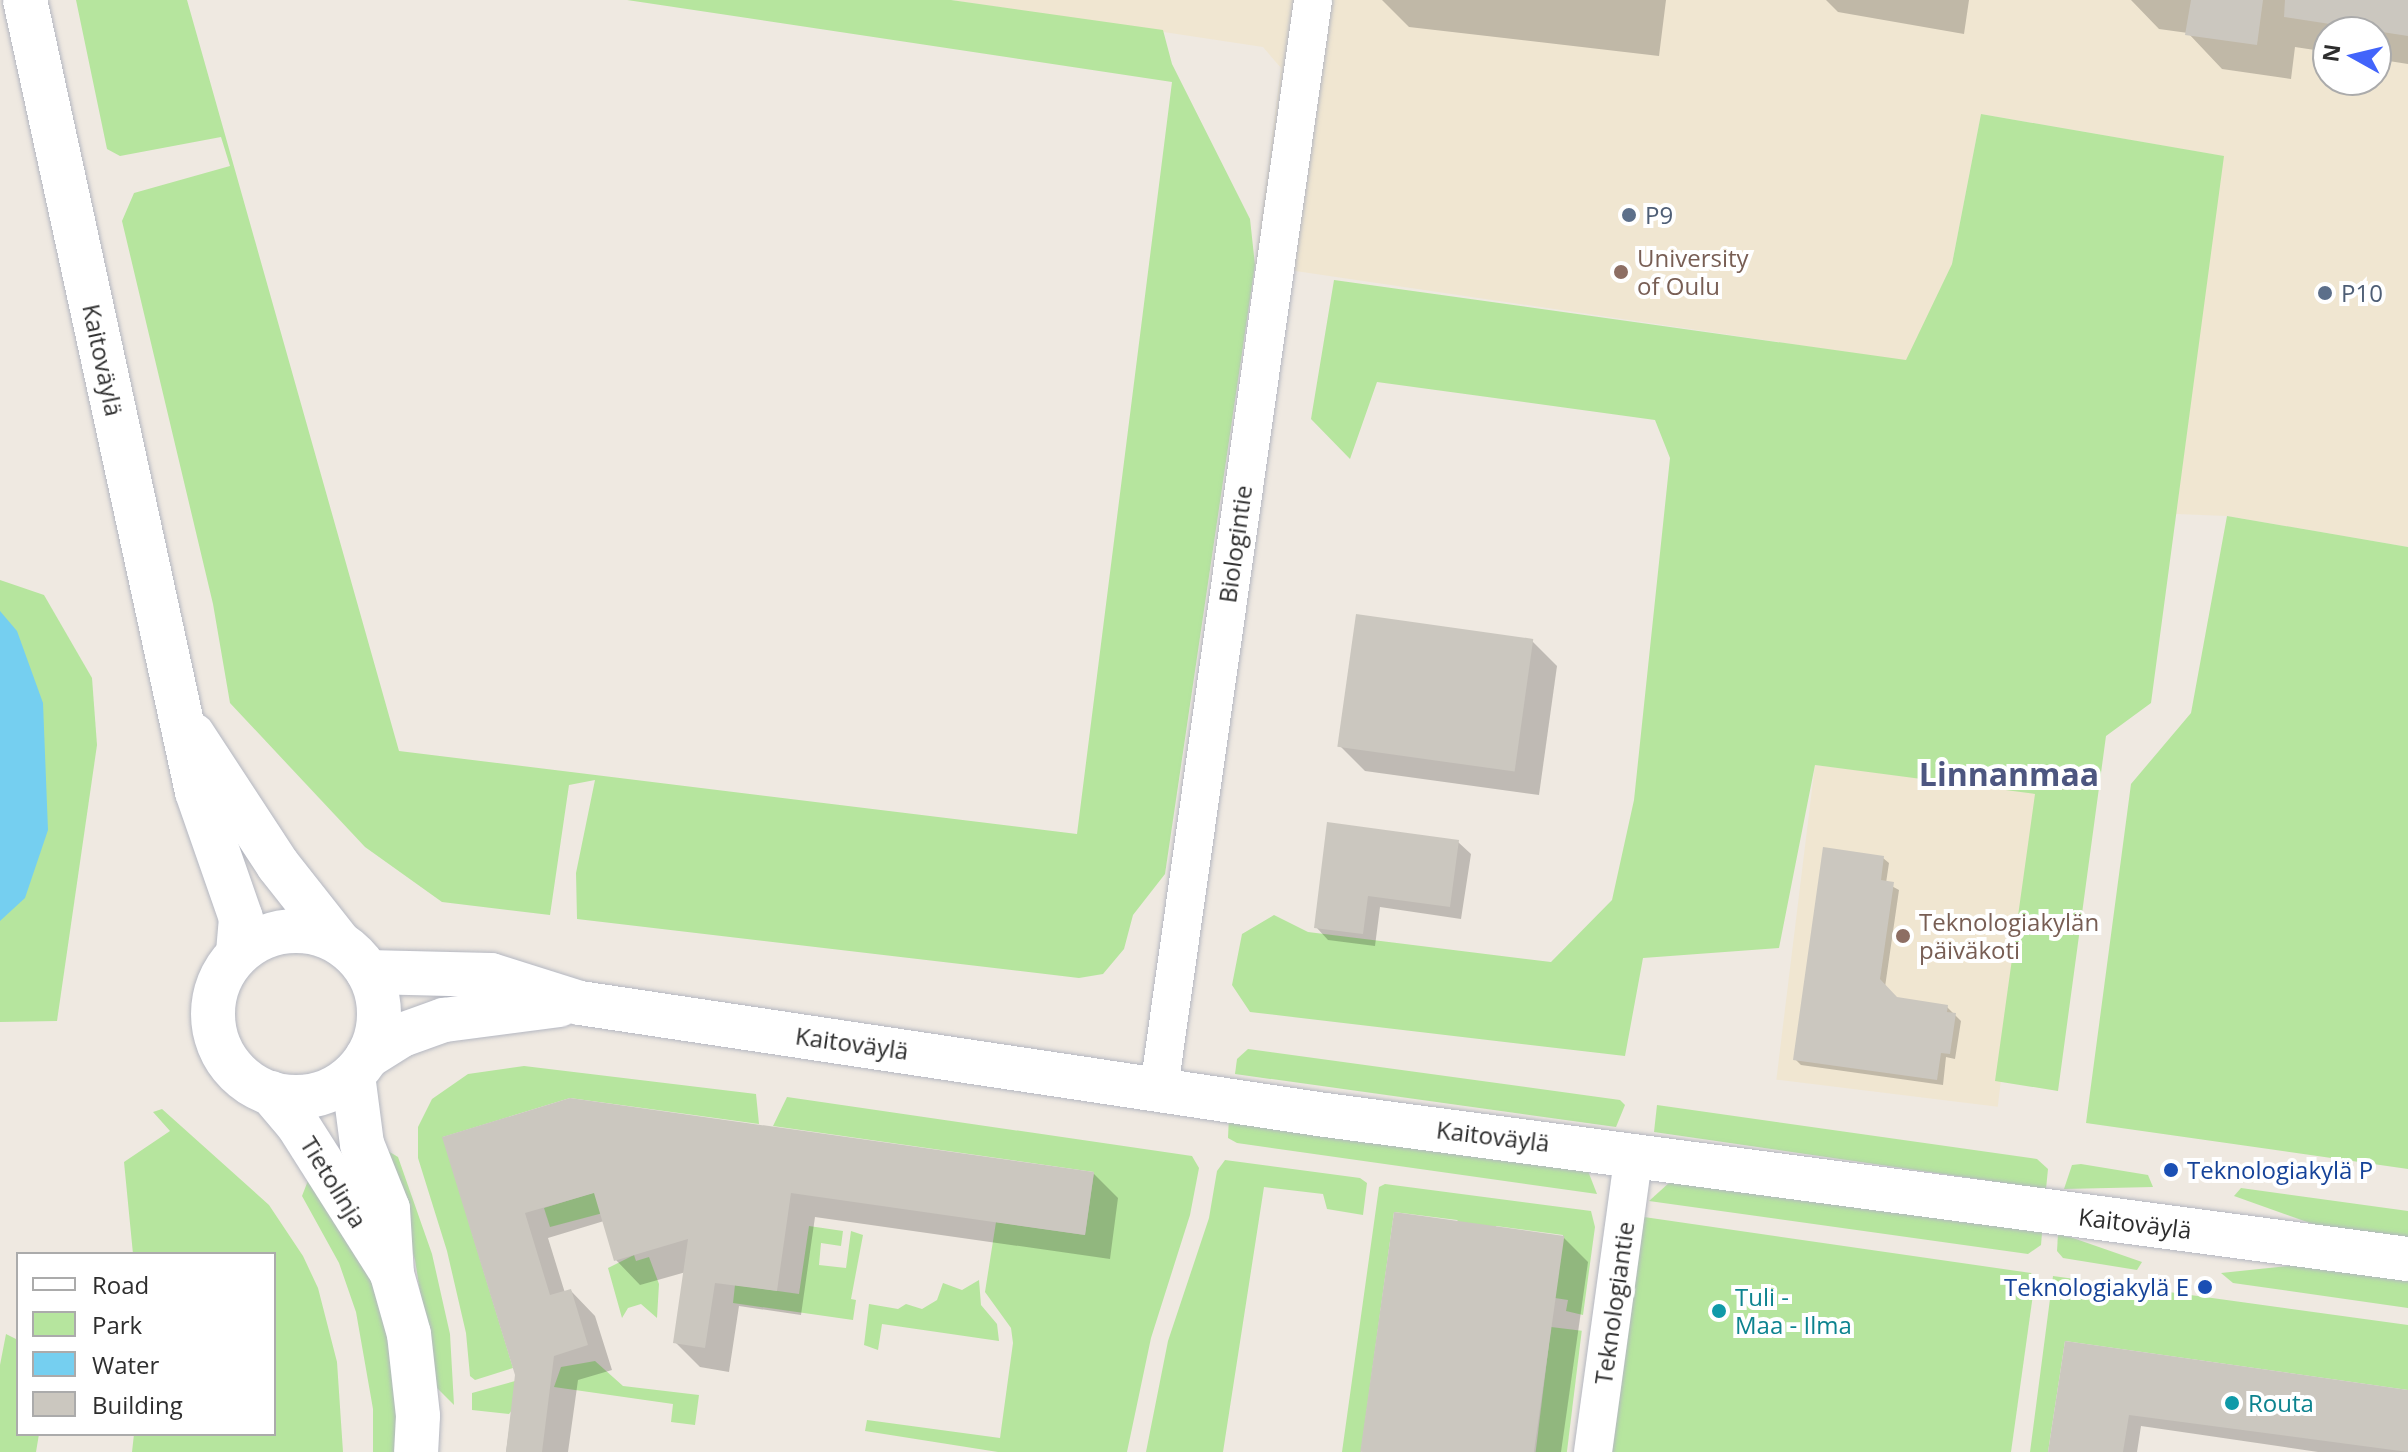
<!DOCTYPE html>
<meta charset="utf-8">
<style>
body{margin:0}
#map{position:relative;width:2408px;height:1452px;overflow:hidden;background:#efe9e1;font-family:"Open Sans",sans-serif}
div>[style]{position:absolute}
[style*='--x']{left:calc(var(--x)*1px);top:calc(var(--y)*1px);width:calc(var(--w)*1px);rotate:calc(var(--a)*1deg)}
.education>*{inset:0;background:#f0e6d1;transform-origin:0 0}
.green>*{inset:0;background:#b6e59e;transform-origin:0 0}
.water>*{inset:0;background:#75cff0}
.shadow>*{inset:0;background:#0003}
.building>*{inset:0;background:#cbc7bf;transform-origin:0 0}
.roads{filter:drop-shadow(0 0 2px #b4b7c1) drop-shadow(0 0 2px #b4b7c1)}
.street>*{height:38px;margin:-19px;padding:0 19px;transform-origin:19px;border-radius:19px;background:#fff}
.secondary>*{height:44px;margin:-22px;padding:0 22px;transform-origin:22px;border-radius:22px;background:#fff}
.secondary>.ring{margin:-22px;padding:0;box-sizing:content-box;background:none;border:44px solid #fff;border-radius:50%}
.dots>*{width:22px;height:22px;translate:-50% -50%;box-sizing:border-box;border:4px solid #fff;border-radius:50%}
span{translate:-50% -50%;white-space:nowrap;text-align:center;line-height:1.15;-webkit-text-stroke:8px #fff;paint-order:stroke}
.service-label{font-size:24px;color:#4e5e75}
.left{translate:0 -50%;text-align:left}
.education-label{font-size:24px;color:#785e54}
.street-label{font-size:24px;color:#2e2e2e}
.transit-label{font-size:24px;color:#164399}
.right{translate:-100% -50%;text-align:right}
.culture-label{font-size:24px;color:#0d838f}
.district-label{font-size:32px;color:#4d5680;font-weight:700}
.legend{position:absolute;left:16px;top:1252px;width:260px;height:184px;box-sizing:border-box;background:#fff;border:2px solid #ababab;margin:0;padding:10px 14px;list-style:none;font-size:24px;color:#2e2e2e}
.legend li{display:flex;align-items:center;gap:16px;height:40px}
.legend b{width:40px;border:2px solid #ababab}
.north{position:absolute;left:2312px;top:16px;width:80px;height:80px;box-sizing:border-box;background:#fff;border:2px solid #ababab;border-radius:50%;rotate:278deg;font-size:22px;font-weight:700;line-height:32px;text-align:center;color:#2e2e2e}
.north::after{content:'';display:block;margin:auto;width:28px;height:36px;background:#4264fb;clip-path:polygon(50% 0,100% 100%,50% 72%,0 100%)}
</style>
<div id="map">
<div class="education">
<i style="clip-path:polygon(evenodd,951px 0,2408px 0,2408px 547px,2227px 516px,2176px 514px,2223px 156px,1981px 114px,1952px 264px,1907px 361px,1255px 265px,1281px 68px,1263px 47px,951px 0,2328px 32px,2376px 32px,2376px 80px,2328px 80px,2328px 32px)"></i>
<i style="left:1815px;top:765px;width:223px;height:317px;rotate:7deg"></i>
</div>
<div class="green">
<i style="clip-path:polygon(76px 0,187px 0,399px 751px,1077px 834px,1172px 82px,627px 0,951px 0,1163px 30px,1172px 64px,1250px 219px,1255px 265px,1165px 874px,1133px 915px,1124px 949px,1103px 974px,1079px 978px,577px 919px,576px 873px,595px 780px,569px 785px,550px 915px,442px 902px,365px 847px,230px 703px,213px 604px,122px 221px,134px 193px,230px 166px,221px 137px,120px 156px,107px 149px)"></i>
<i style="clip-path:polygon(1981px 114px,2224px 156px,2151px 703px,2106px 736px,2058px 1091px,1995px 1081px,2035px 794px,1815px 765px,1779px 948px,1643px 958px,1625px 1056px,1250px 1012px,1232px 985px,1242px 934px,1274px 915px,1308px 932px,1551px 962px,1612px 900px,1634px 800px,1670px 458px,1655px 420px,1377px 382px,1350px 459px,1311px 419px,1334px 280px,1906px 360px,1952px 264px)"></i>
<i style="clip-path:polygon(2227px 516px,2408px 547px,2408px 1169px,2086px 1123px,2131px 784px,2191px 713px)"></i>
<i style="clip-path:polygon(0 580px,44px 595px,92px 678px,97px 745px,57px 1021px,0 1022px)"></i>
<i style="clip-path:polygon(1248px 1049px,1620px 1100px,1625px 1105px,1616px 1127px,1235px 1074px,1237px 1059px)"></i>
<i style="clip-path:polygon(524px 1066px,756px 1094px,759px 1124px,570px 1098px,443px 1137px,513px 1368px,475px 1380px,470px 1376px,466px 1333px,447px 1251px,418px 1158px,418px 1127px,432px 1099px,468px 1074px)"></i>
<i style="clip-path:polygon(787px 1097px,1192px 1156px,1199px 1168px,1190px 1215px,1151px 1338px,1127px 1452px,998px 1452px,865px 1431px,867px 1420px,1000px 1438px,1013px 1343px,1011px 1328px,985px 1292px,996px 1222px,1085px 1235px,1094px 1172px,773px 1126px)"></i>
<i style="clip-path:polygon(1657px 1105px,2037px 1159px,2048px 1169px,2046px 1189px,1654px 1132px)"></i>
<i style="clip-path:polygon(162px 1109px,269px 1205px,303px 1256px,318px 1288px,337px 1362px,343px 1452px,132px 1452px,134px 1434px,274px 1434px,274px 1254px,133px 1254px,124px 1162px,170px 1131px,153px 1112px)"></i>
<i style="clip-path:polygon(1229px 1116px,1588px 1171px,1597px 1194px,1237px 1143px,1228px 1138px)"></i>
<i style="clip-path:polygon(383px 1148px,398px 1157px,432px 1254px,450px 1334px,454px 1405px,435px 1386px,415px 1260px)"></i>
<i style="clip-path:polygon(1225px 1160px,1360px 1178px,1367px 1183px,1363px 1215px,1327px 1209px,1323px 1194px,1264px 1187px,1223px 1452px,1146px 1452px,1168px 1341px,1209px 1218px,1217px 1171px)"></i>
<i style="clip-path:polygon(2081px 1164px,2148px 1175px,2153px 1187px,2064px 1189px,2072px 1165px)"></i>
<i style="clip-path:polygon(309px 1178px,352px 1227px,383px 1310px,398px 1412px,398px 1452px,373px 1452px,373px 1409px,356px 1312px,339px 1263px,302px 1196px)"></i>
<i style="clip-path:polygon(1670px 1182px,2035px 1227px,2042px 1233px,2041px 1245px,2028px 1254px,1649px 1201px)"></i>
<i style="clip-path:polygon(1385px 1184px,1591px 1211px,1595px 1227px,1583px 1315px,1566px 1311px,1568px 1300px,1555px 1298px,1563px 1235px,1496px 1226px,1491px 1257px,1457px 1220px,1394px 1212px,1361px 1452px,1342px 1452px,1379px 1187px)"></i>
<i style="clip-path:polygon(2241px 1188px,2408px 1211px,2408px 1239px,2321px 1227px,2234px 1196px)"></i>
<i style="clip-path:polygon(599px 1191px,603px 1213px,550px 1227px,544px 1208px)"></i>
<i style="clip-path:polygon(1644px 1217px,2031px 1273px,2035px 1280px,2011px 1452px,1611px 1452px)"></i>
<i style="clip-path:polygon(809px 1226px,843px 1231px,841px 1246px,821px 1243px,819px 1265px,846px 1268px,851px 1231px,863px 1235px,851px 1299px,856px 1300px,853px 1320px,733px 1303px,735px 1285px,799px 1294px)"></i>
<i style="clip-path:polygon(2058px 1234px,2073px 1238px,2142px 1262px,2137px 1270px,2063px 1258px,2057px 1251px)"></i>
<i style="clip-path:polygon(634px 1255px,636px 1261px,649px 1257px,659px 1284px,657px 1318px,641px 1304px,628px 1308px,622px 1318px,608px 1268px)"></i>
<i style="clip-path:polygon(2297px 1265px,2408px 1280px,2408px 1308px,2233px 1283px,2221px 1273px)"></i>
<i style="clip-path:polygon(2053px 1276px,2408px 1325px,2408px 1390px,2065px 1341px,2048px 1452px,2030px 1452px)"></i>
<i style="clip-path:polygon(979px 1280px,981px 1305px,997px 1324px,999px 1341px,882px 1324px,878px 1350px,864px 1345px,869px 1304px,898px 1309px,906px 1304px,922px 1309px,937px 1300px,943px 1283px,962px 1290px)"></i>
<i style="left:1551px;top:1327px;width:31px;height:126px;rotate:7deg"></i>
<i style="clip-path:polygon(6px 1334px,18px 1340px,18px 1434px,39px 1434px,36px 1452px,0 1452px,0 1365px)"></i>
<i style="clip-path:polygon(595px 1361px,623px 1386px,699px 1395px,695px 1425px,671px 1422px,673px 1404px,554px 1387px,561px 1367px)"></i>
<i style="clip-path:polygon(540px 1374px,509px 1414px,472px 1410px,472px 1393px)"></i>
</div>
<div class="water">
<i style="clip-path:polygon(0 611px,17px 631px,43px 703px,48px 830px,25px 898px,0 921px)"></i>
</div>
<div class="shadow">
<i style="clip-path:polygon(1382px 0,1666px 0,1659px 56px,1409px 27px)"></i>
<i style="clip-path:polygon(1826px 0,1969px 0,1964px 34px,1838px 12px)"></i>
<i style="clip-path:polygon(2131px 0,2408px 0,2408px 64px,2376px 59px,2376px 32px,2328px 32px,2328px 52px,2295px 47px,2291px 79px,2222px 69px,2188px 33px,2159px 29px)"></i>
<i style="clip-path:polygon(1532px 641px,1557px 666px,1539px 795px,1365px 771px,1340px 746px)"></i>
<i style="clip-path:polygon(1458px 842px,1471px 854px,1461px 919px,1380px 907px,1375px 946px,1328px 940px,1316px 927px)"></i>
<i style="clip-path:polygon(1883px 858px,1889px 863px,1886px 883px,1899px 890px,1885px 987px,1897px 999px,1947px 1007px,1961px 1021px,1955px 1059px,1946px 1057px,1943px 1085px,1801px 1065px,1795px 1059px)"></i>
<i style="clip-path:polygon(445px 1139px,1093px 1173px,1118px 1198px,1110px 1259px,815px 1217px,801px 1315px,739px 1306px,729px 1372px,700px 1367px,675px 1342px,686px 1272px,640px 1285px,616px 1260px,604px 1221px,548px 1238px,565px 1293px,571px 1291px,595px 1316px,612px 1370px,578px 1380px,568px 1452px,506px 1452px,517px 1375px)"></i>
<i style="clip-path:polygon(1563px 1237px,1588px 1262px,1561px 1452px,1363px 1452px)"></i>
<i style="clip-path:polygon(2066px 1343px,2408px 1392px,2408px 1452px,2318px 1452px,2141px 1426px,2137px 1452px,2051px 1452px)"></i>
</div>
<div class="building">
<i style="clip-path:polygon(2191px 0,2263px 0,2257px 45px,2185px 35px)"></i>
<i style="clip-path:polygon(2285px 0,2408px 0,2408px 36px,2284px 17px)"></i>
<i style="left:1356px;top:614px;width:179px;height:134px;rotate:8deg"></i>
<i style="clip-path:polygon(1327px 822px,1459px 840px,1450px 907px,1368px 896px,1363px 934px,1314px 928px)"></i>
<i style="clip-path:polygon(1823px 847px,1884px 856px,1881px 880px,1894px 882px,1880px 979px,1897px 997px,1948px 1005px,1947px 1012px,1956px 1013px,1950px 1054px,1941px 1053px,1937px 1080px,1793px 1060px)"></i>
<i style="clip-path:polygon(570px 1098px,1094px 1172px,1085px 1235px,791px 1193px,777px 1291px,715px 1283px,705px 1348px,673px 1343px,688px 1239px,614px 1261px,594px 1193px,525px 1213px,550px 1295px,571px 1289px,588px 1345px,554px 1356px,542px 1452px,506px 1452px,515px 1375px,442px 1137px)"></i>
<i style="left:1394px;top:1212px;width:172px;height:242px;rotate:8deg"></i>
<i style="clip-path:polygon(2065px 1341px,2408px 1390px,2408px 1452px,2129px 1415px,2123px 1452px,2048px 1452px)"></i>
</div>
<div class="roads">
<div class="street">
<i style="--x:1159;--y:1088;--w:1099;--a:-81.94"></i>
<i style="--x:1593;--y:1452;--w:301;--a:-82.2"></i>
</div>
<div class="secondary">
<i style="--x:25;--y:0;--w:810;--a:77.75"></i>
<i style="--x:197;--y:792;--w:133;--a:70.8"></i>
<i style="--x:241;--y:918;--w:35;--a:95"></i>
<i style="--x:193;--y:735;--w:155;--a:56.8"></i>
<i style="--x:278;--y:865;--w:97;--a:51.7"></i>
<i class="ring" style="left:213px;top:931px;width:122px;height:122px"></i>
<i style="--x:368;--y:972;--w:123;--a:1.4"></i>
<i style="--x:491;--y:975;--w:93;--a:17.5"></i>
<i style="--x:580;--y:1003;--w:746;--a:8.55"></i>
<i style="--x:1318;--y:1114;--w:1100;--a:7.58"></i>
<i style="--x:367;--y:1057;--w:41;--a:-32.2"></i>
<i style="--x:402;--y:1035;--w:45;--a:-19.7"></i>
<i style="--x:444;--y:1020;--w:116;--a:-7.4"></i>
<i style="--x:353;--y:1075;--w:70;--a:82.6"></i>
<i style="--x:362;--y:1144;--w:70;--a:68.2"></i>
<i style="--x:388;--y:1209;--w:65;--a:86.5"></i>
<i style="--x:392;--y:1274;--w:62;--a:74.2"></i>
<i style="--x:409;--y:1334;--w:82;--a:83.7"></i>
<i style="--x:418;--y:1416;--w:36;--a:93"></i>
<i style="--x:271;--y:1093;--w:42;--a:49.8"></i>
<i style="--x:298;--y:1125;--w:172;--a:57.6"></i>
</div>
</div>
<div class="dots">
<i style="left:1629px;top:215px;background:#5c6f8a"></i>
<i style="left:1621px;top:272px;background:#8d6e63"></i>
<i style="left:2325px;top:293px;background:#5c6f8a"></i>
<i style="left:1903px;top:936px;background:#8d6e63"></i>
<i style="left:2171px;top:1170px;background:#1a4fb4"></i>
<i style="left:2205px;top:1287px;background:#1a4fb4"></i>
<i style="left:1719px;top:1311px;background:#0f9aa8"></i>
<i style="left:2232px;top:1403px;background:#0f9aa8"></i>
</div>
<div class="service-label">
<span class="left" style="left:1645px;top:215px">P9</span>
<span class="left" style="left:2341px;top:293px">P10</span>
</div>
<div class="education-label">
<span class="left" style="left:1637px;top:272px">University<br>of Oulu</span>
<span class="left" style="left:1919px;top:936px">Teknologiakylän<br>päiväkoti</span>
</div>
<div class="street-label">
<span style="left:103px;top:360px;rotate:78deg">Kaitoväylä</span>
<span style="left:1235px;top:544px;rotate:-82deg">Biologintie</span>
<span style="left:852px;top:1043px;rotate:8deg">Kaitoväylä</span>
<span style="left:1493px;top:1136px;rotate:7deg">Kaitoväylä</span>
<span style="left:334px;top:1182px;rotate:58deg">Tietolinja</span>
<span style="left:2135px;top:1223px;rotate:7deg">Kaitoväylä</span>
<span style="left:1614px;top:1303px;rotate:-82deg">Teknologiantie</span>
</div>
<div class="transit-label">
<span class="left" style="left:2187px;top:1170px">Teknologiakylä P</span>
<span class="right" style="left:2189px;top:1287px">Teknologiakylä E</span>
</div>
<div class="culture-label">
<span class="left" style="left:1735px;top:1311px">Tuli -<br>Maa - Ilma</span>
<span class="left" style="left:2248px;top:1403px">Routa</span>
</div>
<div class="district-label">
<span style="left:2009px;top:774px">Linnanmaa</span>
</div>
<ul class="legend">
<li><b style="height:10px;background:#fff"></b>Road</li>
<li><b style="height:22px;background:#b6e59e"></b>Park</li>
<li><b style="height:22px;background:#75cff0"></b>Water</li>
<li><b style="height:22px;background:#cbc7bf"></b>Building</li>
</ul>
<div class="north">N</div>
</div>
